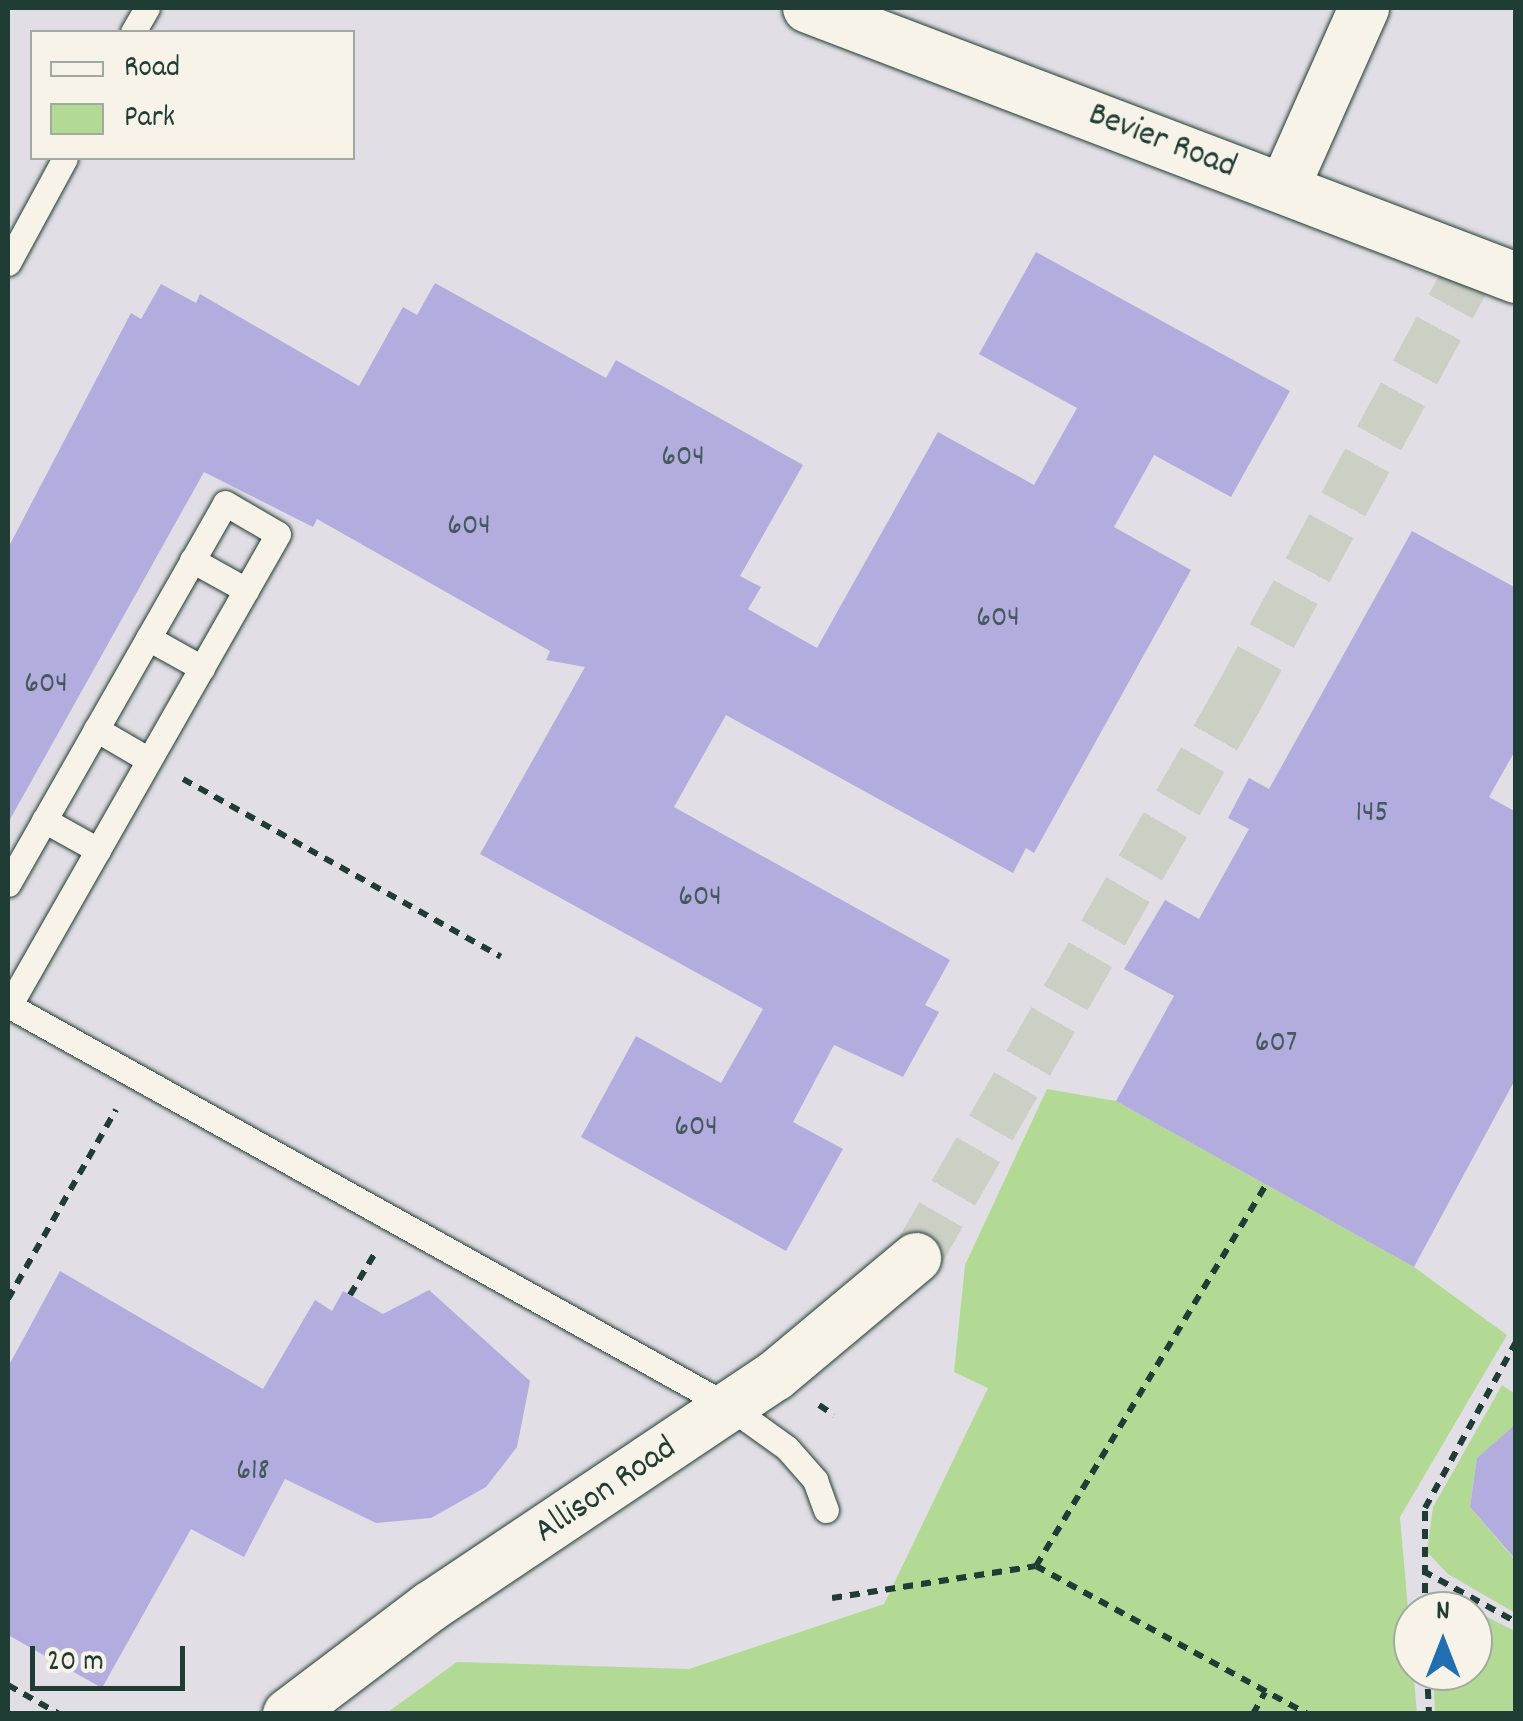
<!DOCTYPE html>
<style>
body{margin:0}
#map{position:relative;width:1523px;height:1721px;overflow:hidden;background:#f7f3e8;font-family:Dekko,sans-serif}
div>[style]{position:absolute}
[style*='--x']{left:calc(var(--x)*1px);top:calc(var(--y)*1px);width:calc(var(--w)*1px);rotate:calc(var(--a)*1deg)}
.built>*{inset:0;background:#e2dee5}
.green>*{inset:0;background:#b3da95}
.building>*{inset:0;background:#b2adde}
.minor-tunnel>*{height:50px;margin-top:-25px;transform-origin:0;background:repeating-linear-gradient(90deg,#cccfc4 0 50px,transparent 0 75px)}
.path>*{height:6px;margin-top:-3px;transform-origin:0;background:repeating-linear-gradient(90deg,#1f3d34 0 10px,transparent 0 18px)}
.roads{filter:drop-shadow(0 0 2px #1f3d34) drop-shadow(0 0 2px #1f3d34)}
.service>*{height:25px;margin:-12.5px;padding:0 12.5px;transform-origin:12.5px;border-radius:12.5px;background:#f7f3e8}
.minor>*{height:50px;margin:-25px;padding:0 25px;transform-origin:25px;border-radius:25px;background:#f7f3e8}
span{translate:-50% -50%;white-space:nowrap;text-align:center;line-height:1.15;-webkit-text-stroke:10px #f7f3e8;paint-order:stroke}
.number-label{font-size:30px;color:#44595e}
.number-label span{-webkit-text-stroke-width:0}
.street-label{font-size:35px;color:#1f3d34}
.frame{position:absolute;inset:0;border:10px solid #1f3d34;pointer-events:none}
.legend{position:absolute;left:30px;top:30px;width:325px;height:130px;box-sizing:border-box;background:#f7f3e8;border:2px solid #a1aaa0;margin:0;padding:12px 18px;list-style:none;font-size:30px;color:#1f3d34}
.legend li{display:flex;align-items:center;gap:20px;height:50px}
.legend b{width:50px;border:2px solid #a1aaa0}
.north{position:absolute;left:1393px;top:1591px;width:100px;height:100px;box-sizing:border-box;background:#f7f3e8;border:2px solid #a1aaa0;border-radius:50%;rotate:0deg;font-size:28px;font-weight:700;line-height:40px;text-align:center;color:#1f3d34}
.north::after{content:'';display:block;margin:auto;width:35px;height:45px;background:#1f6fb2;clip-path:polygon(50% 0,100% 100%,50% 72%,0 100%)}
.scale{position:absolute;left:30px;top:1646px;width:155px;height:45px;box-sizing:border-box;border:5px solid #1f3d34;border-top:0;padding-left:12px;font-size:30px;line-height:35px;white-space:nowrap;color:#1f3d34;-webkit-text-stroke:8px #f7f3e8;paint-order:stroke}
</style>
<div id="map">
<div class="built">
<i style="clip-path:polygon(evenodd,8px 8px,1515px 8px,1515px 1713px,8px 1714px,8px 8px,32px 32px,352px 32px,352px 158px,32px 158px,32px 32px,8px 8px,1413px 1611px,1473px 1611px,1473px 1671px,1413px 1671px,1413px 1611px)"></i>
</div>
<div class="green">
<i style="clip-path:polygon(1047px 1089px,1116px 1101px,1414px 1267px,1507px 1335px,1400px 1517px,1417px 1713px,385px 1714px,457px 1662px,689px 1669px,884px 1604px,988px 1388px,954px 1372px,965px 1265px)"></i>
<i style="clip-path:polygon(1502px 1385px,1515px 1394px,1515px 1427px,1477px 1458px,1470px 1507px,1515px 1560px,1515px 1613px,1448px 1574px,1427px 1552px,1433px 1507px)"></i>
<i style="clip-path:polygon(1439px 1593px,1515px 1631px,1515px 1713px,1435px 1713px,1433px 1671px,1473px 1671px,1473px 1611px,1430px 1611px,1429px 1600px)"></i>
</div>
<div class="building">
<i style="clip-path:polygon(1036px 252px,1290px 391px,1231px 497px,1154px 455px,1114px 527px,1191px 570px,1034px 853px,1026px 848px,1013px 873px,726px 715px,674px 807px,950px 960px,925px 1005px,939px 1012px,903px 1077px,834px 1045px,793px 1122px,843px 1149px,786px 1251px,581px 1137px,636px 1036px,721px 1083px,763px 1009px,480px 854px,585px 667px,546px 660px,550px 651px,317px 519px,313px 527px,204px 472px,8px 823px,8px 548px,131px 313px,141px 319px,161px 284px,196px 303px,200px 294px,359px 386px,403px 307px,417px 315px,435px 283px,606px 378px,616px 360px,803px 465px,740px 576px,761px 587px,748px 609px,817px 648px,938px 432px,1034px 485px,1077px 408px,979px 354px)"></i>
<i style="clip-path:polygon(1412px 531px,1516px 588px,1516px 749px,1489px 797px,1516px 812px,1516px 1078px,1414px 1267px,1116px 1101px,1174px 996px,1124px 969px,1165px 900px,1199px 919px,1249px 829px,1228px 818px,1249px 778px,1269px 789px)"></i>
<i style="clip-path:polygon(60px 1271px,263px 1389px,315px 1300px,332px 1311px,343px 1291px,383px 1314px,429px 1290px,530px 1381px,517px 1447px,486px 1487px,431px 1518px,376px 1523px,285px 1479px,244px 1557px,191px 1529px,102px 1688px,8px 1635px,8px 1367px)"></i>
<i style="clip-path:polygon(1516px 1424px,1516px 1560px,1470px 1507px,1477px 1458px)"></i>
</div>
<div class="minor-tunnel">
<i style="--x:916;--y:1258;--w:642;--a:-60.08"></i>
<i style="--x:1236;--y:702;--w:499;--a:-61.5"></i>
</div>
<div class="path">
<i style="--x:183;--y:779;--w:364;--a:29.2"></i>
<i style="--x:350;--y:1295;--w:49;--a:-59.2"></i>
<i style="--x:8;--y:1299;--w:218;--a:-60.3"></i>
<i style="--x:819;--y:1405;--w:18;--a:34"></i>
<i style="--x:1036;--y:1566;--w:445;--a:-58.9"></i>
<i style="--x:1423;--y:1571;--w:106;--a:28.7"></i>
<i style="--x:832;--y:1598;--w:206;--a:-8.9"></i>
<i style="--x:1036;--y:1566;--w:310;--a:28.6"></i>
<i style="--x:1425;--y:1611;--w:103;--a:-90"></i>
<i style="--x:1425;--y:1508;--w:189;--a:-61.3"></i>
<i style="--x:1427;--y:1671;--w:43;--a:87.3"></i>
<i style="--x:8;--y:1685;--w:59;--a:29.6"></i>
<i style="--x:1253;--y:1714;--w:25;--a:-61"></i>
</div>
<div class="roads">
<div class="service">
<i style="--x:133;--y:32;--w:28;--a:-60"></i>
<i style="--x:8;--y:263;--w:119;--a:-61.5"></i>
<i style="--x:192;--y:560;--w:62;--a:29.1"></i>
<i style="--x:148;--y:638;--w:62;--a:29.1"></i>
<i style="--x:96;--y:729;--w:61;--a:30.3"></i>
<i style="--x:44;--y:820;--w:62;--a:29.1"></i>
<i style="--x:8;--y:884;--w:438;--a:-60.3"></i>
<i style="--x:225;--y:503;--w:61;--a:30.3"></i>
<i style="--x:278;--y:534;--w:543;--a:119.68"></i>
<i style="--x:8;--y:1005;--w:826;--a:29.11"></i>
<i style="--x:730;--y:1407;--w:70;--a:35.7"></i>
<i style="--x:787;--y:1448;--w:43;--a:48.8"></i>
<i style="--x:815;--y:1480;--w:32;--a:70"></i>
</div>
<div class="minor">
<i style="--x:808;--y:8;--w:758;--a:20.87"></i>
<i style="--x:1284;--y:188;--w:197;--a:-66"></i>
<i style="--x:288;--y:1714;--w:179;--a:-37.1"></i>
<i style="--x:431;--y:1606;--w:414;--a:-33.8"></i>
<i style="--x:775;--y:1376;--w:184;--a:-39.9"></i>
</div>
</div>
<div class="number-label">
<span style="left:683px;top:459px">604</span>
<span style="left:469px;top:528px">604</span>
<span style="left:998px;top:620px">604</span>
<span style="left:46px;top:686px">604</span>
<span style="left:1372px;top:815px">145</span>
<span style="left:700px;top:899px">604</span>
<span style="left:1276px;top:1045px">607</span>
<span style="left:696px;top:1129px">604</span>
<span style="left:253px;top:1473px">618</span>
</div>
<div class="street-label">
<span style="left:1162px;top:142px;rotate:21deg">Bevier Road</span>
<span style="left:606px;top:1491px;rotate:-34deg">Allison Road</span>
</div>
<div class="frame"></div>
<ul class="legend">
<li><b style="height:12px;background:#f7f3e8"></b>Road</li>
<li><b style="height:28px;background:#b3da95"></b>Park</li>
</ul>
<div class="north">N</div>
<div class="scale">20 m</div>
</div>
